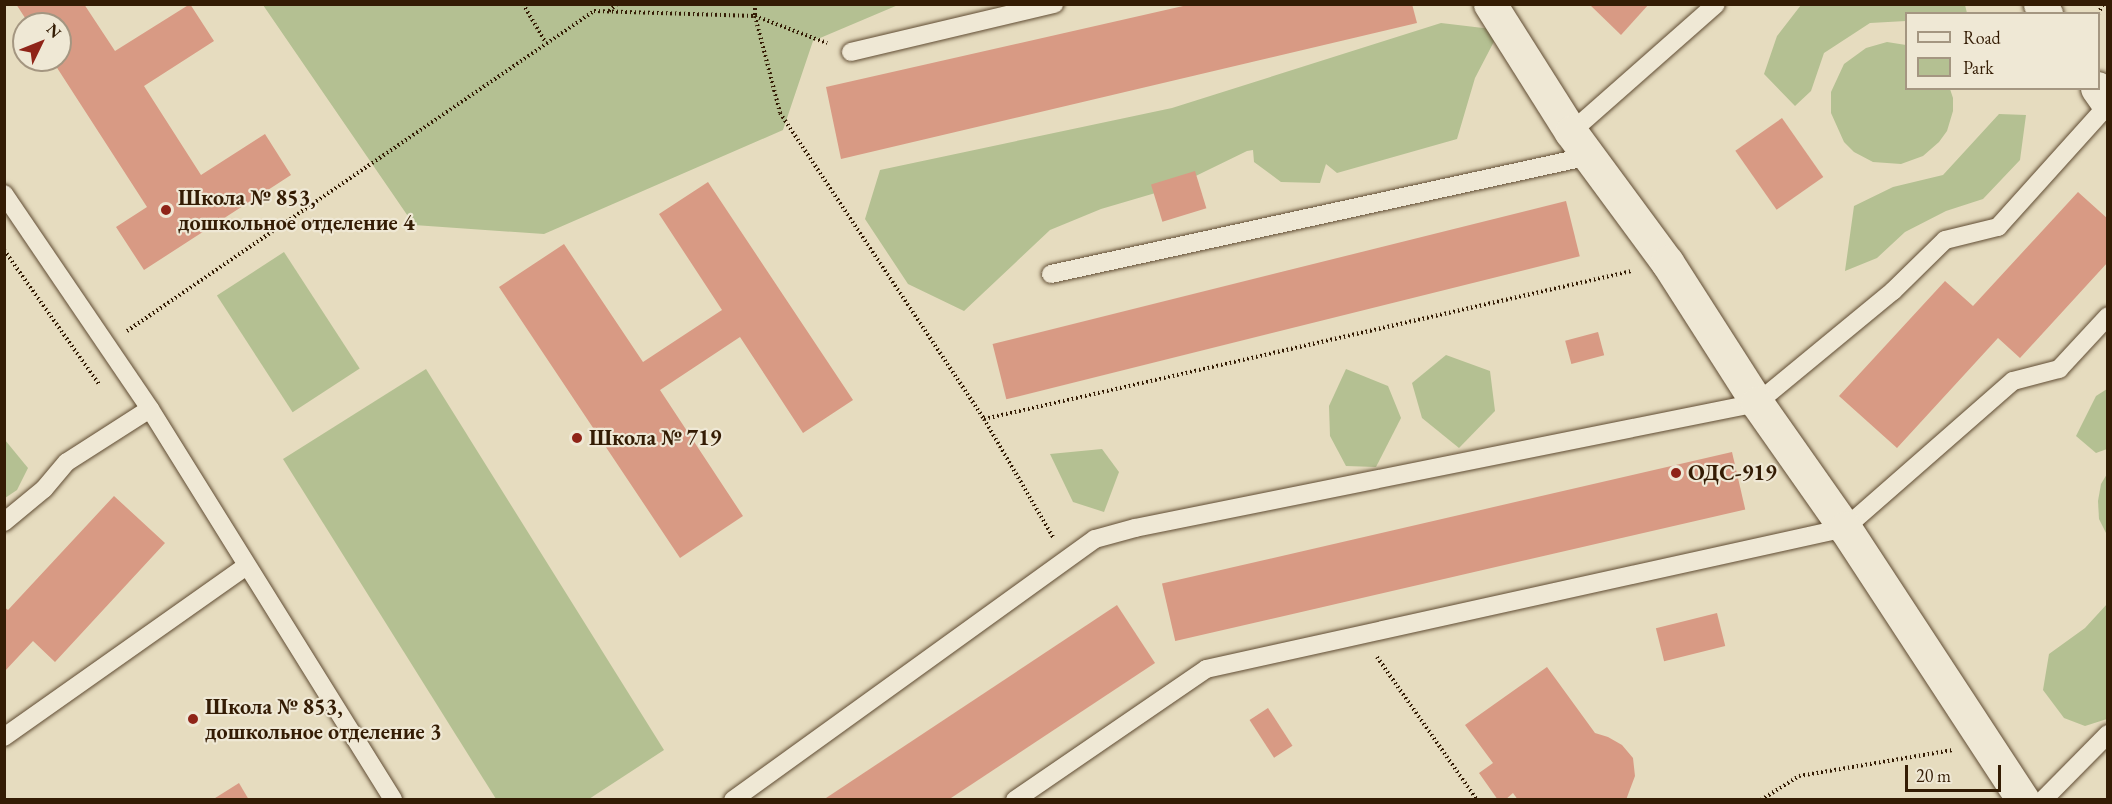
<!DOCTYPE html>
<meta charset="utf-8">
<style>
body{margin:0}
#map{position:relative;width:2112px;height:804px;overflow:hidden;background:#e6dcbf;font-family:"EB Garamond",serif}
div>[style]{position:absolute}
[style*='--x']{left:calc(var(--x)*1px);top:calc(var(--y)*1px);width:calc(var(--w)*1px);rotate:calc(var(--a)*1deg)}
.green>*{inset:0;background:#b4c092;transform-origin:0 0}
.building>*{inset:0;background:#d89a84;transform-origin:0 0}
.path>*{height:4px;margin-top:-2px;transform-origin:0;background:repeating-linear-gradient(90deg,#341c04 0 1.5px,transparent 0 4.5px)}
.roads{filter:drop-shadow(0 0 2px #604c33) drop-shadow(0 0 2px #604c33)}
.lane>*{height:18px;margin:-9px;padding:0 9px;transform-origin:9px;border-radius:9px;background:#efe8d5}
.street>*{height:33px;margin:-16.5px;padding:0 16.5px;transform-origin:16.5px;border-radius:16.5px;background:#efe8d5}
.dots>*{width:16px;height:16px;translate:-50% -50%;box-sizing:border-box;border:3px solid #efe8d5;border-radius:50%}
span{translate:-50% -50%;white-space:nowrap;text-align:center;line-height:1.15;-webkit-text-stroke:4.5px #efe8d5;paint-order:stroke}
.poi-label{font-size:22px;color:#341c04;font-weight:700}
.left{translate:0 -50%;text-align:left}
.frame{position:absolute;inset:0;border:6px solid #341c04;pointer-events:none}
.legend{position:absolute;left:1905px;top:12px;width:195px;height:78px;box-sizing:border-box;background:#efe8d5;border:2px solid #a49681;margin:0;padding:8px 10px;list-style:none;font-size:18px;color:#341c04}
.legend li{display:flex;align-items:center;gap:12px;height:30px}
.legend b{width:30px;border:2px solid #a49681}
.north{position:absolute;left:12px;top:12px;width:60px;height:60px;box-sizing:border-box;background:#efe8d5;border:2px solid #a49681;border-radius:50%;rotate:47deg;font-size:16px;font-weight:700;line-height:24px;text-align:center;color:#341c04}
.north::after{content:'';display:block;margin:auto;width:21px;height:27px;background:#8f2418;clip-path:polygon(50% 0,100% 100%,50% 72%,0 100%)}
.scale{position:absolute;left:1905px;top:765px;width:96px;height:27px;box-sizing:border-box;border:3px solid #341c04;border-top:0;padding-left:8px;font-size:18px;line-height:21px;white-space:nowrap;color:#341c04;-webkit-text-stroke:4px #efe8d5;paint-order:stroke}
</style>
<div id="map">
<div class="green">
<i style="clip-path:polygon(263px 5px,898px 5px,813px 41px,783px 130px,544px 234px,414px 225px)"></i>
<i style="clip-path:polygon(1801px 5px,1965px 5px,1967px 13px,1906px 14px,1906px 21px,1870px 23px,1824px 53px,1811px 91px,1795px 106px,1764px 74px,1777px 36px)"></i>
<i style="clip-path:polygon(1441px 23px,1500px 30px,1475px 78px,1457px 139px,1337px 173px,1326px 164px,1320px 183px,1281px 182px,1254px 162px,1253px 150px,1247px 151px,1169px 189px,1101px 209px,1050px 230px,964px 311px,908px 284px,865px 219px,880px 170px,1172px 108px)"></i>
<i style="clip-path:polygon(1887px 42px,1906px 45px,1906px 88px,1950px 89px,1953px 98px,1953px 111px,1947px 131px,1939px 142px,1923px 156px,1901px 164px,1873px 162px,1854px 152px,1844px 142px,1831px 113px,1831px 92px,1844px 64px,1866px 48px)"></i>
<i style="clip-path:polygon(1999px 114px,2026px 115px,2020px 160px,1983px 199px,1946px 211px,1905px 232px,1877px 258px,1845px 271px,1854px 206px,1893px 187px,1943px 175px)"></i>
<i style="left:284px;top:252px;width:139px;height:80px;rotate:57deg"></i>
<i style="clip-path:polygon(1446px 355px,1490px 371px,1495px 411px,1459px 448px,1422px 418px,1412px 383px)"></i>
<i style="clip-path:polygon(426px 369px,664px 750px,589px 799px,496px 799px,283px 459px)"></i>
<i style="clip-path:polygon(1346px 369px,1388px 386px,1401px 418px,1376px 467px,1346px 466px,1330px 436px,1329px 406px)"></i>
<i style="clip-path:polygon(2107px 389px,2107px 449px,2096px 453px,2076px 436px,2096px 396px)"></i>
<i style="clip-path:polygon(5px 440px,28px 468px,17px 490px,5px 498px)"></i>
<i style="clip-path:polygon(1102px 449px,1119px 472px,1104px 512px,1073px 502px,1050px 454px)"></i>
<i style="clip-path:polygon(2107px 474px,2107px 535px,2099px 519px,2098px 501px,2101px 484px)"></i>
<i style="clip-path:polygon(2107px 604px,2107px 719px,2085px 726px,2064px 718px,2043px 690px,2049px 654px,2085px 628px)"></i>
</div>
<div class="building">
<i style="clip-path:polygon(16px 4px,84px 4px,115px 51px,190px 4px,214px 41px,144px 86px,201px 175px,265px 134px,291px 175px,144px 270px,116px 227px,147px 207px,52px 60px,60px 60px,60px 24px,29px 24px)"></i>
<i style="clip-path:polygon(1192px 4px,1412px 4px,1417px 23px,841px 159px,826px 87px)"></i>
<i style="clip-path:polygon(1589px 4px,1649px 4px,1621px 35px)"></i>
<i style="left:1782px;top:118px;width:72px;height:57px;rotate:55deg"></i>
<i style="left:1195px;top:171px;width:39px;height:46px;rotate:73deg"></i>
<i style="clip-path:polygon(708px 182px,853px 400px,803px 433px,740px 337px,660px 390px,743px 516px,680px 558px,499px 287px,564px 244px,643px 362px,722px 310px,659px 214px)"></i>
<i style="clip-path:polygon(2078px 192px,2108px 219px,2108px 262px,2020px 358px,1998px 338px,1897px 448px,1839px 396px,1945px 281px,1973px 306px)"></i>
<i style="left:1566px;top:201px;width:57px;height:591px;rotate:76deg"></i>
<i style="left:1598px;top:332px;width:24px;height:34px;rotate:75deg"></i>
<i style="left:1732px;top:452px;width:59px;height:585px;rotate:77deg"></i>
<i style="clip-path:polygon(114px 496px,165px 543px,55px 662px,33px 641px,4px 672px,4px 607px,8px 610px)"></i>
<i style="clip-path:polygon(1117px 605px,1155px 663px,948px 800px,823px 800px)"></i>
<i style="left:1717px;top:613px;width:34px;height:63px;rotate:76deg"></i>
<i style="clip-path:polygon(1547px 667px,1595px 733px,1608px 737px,1622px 745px,1633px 758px,1635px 776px,1626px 800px,1518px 800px,1513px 793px,1505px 800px,1498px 800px,1479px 773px,1493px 763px,1465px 725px)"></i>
<i style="left:1268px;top:708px;width:45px;height:22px;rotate:57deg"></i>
<i style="clip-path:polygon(239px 783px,249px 800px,212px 800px)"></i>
</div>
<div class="path">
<i style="--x:523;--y:4;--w:45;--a:59.5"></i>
<i style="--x:755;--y:4;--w:12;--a:90"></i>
<i style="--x:755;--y:16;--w:100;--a:75.5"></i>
<i style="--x:780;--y:113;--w:368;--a:56.3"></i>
<i style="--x:984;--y:419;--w:139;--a:59.7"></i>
<i style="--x:609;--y:11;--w:11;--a:-41"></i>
<i style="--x:2098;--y:14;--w:11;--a:-63"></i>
<i style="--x:4;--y:250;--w:164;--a:54.7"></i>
<i style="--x:127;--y:331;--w:566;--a:-34.42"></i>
<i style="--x:594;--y:11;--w:161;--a:1.8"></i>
<i style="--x:755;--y:16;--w:77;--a:20.6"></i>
<i style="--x:984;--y:419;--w:665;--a:-12.87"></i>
<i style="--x:1377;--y:657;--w:174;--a:55"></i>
<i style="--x:1761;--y:800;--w:45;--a:-32.3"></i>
<i style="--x:1799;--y:776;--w:156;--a:-9.6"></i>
</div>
<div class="roads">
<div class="lane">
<i style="--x:851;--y:52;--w:209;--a:-13.3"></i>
<i style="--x:1571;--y:132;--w:193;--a:-41.4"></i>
<i style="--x:4;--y:194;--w:260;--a:55.8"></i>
<i style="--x:150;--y:409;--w:460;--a:58.1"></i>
<i style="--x:1051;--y:274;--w:552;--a:-12.35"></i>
<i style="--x:4;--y:522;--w:52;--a:-39.5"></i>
<i style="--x:44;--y:489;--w:35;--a:-50"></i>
<i style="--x:67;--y:462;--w:98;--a:-32.6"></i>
<i style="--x:4;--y:737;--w:296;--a:-35.2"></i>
<i style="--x:733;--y:800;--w:446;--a:-35.8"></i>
<i style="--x:1095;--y:539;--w:41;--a:-15.4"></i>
<i style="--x:1135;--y:528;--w:634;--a:-11.36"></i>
<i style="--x:1757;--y:403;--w:176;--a:-39.5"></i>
<i style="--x:1893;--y:291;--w:73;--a:-44.4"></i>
<i style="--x:1945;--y:240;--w:55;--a:-13.8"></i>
<i style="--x:1998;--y:227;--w:164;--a:-48"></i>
<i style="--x:1015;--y:800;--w:232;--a:-34.4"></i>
<i style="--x:1206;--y:669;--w:654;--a:-12.44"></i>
<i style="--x:1845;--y:528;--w:223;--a:-41.2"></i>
<i style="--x:2013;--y:381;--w:48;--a:-14.6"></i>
<i style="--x:2059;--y:369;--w:72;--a:-47.2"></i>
<i style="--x:2043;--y:800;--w:93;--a:-45.4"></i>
</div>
<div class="street">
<i style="--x:1490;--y:4;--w:151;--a:57.7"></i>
<i style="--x:1571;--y:132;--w:162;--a:53.6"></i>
<i style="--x:1667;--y:262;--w:167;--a:57.4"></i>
<i style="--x:1757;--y:403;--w:153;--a:54.9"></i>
<i style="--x:1845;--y:528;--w:325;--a:56.8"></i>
<i style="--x:2040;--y:4;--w:12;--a:59"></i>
<i style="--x:2097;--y:88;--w:19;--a:55"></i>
</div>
</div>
<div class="dots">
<i style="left:166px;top:210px;background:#8f2418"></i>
<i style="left:577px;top:438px;background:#8f2418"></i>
<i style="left:1676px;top:473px;background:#8f2418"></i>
<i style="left:193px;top:719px;background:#8f2418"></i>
</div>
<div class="poi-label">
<span class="left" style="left:178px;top:210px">Школа № 853,<br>дошкольное отделение 4</span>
<span class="left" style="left:589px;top:438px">Школа № 719</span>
<span class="left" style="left:1688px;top:473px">ОДС-919</span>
<span class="left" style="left:205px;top:719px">Школа № 853,<br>дошкольное отделение 3</span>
</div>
<div class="frame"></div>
<ul class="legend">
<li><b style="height:8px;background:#efe8d5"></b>Road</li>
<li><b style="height:16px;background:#b4c092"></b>Park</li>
</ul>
<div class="north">N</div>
<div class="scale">20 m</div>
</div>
